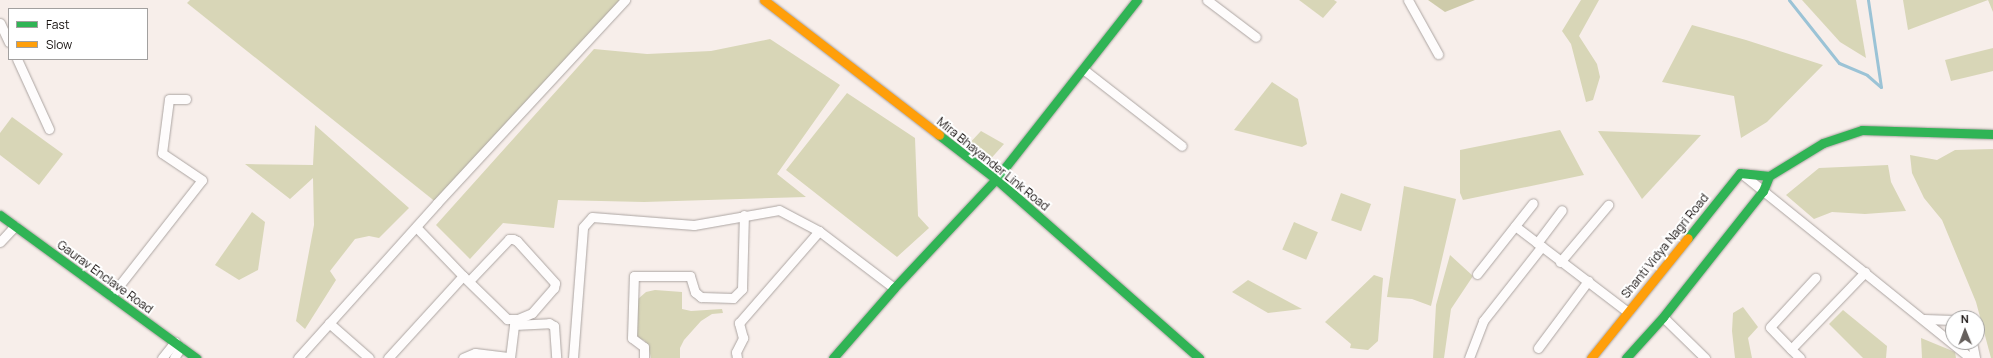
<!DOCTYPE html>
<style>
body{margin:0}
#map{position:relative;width:1993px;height:358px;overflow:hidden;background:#f7eeea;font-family:Manrope,sans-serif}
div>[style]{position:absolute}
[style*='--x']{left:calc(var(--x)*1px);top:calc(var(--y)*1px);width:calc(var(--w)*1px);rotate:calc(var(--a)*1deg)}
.green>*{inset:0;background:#d8d6b7;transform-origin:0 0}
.forest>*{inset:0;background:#cecbaa}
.stream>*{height:3px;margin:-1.5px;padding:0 1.5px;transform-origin:1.5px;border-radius:1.5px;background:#9bc3d6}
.roads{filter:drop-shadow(0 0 1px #aca5a2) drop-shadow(0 0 1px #aca5a2)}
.street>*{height:9px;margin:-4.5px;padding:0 4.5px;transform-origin:4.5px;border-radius:4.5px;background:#fefcfc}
.fast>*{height:9px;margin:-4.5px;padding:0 4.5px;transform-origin:4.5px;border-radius:4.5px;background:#30b455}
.slow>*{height:9px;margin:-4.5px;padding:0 4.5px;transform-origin:4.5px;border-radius:4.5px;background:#ff9f0a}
span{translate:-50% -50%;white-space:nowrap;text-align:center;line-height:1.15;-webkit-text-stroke:4px #fff;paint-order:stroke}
.street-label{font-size:12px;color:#171210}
.legend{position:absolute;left:8px;top:8px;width:140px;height:52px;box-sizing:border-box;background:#fff;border:1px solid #a2a09f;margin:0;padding:5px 7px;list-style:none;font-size:12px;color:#171210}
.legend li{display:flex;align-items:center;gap:8px;height:20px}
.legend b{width:20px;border:1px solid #a2a09f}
.north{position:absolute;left:1945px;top:310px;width:40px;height:40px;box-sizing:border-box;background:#fff;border:1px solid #a2a09f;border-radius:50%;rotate:359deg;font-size:11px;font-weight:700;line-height:16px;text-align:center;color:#171210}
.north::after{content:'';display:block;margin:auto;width:14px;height:18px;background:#655f5c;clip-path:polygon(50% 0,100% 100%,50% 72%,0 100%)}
</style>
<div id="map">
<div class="green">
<i style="clip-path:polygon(190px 0,624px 0,437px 203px,187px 3px)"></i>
<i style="clip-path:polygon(1299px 0,1334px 0,1337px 2px,1323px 18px)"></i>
<i style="clip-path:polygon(1581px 0,1599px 0,1579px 36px,1597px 64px,1600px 77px,1593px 100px,1586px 102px,1571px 44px,1562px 31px)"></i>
<i style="clip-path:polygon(1802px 0,1856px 0,1866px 58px,1840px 42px)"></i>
<i style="clip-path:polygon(1903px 0,1993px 0,1993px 12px,1988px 0,1908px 30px)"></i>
<i style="clip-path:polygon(1692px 25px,1746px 40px,1823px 65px,1767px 122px,1741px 138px,1734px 96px,1662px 82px)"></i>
<i style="clip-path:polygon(770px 39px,840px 85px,777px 174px,806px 197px,644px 202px,558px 200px,554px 228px,503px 223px,470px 259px,436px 225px,594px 49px,647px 54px,711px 51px)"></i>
<i style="clip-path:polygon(1993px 48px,1993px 71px,1951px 81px,1945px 60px)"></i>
<i style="clip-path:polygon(1272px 82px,1298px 99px,1307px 144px,1302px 147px,1234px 130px)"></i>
<i style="clip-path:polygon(847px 93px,915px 138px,918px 216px,929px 228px,897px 257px,786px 170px)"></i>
<i style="clip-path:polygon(12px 117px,63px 154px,39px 185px,0 155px,0 133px)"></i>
<i style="clip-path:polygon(315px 125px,409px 208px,379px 238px,369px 236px,355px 239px,330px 271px,336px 280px,305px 329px,296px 321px,314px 225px,313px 178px,290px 199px,245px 164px,313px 165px)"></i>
<i style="clip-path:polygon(1560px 130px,1584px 175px,1463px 200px,1460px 193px,1460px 150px)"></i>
<i style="clip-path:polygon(981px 131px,1004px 144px,987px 163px,965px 148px)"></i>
<i style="clip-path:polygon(1598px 131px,1701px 135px,1642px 199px)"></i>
<i style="clip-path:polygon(1993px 149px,1993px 358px,1991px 358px,1976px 302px,1942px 220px,1924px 198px,1912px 173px,1910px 155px,1937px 160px,1955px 150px)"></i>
<i style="clip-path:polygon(1888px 165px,1891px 182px,1906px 211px,1865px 214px,1832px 212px,1814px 219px,1786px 195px,1819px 168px)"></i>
<i style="clip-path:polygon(1404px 186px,1456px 199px,1431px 306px,1412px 299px,1387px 297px)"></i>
<i style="left:1341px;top:193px;width:32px;height:29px;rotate:20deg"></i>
<i style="clip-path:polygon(252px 212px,265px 222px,258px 270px,239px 280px,215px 265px)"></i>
<i style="left:1294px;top:222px;width:26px;height:30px;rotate:23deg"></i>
<i style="clip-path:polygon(1450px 255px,1473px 276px,1451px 309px,1444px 358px,1433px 358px,1436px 305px)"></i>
<i style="clip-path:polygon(1374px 275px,1383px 278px,1378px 341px,1368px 350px,1350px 348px,1351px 344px,1325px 322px)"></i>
<i style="clip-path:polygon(1248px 280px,1302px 309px,1268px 313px,1232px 292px)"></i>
<i style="clip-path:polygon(655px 290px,682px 292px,682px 309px,691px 311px,722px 309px,723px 313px,712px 314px,701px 321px,684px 340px,680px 348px,680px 358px,651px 358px,648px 345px,644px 340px,636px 339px,634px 310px,638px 299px,646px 292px)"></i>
<i style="clip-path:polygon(1743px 307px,1758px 327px,1748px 338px,1752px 358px,1735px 358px,1732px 331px,1733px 313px)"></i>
<i style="clip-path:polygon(1843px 310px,1887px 346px,1886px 358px,1863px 358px,1829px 324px)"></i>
<i style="clip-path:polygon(1921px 338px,1955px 352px,1956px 358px,1922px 358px)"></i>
</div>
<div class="forest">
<i style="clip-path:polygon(1428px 0,1475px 0,1445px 12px)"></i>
</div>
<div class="stream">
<i style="--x:1789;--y:0;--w:80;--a:51.6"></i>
<i style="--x:1839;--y:63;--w:30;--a:23"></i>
<i style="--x:1867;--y:75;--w:18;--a:41"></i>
<i style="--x:1881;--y:87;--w:88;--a:-98.5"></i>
</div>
<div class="roads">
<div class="street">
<i style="--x:1207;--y:0;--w:61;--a:37.1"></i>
<i style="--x:1408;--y:0;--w:62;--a:60.9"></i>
<i style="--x:0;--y:23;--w:21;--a:65"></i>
<i style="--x:17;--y:59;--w:77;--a:65.4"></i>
<i style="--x:1083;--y:69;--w:125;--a:37.9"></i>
<i style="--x:1741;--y:173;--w:294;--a:38.9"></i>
<i style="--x:1515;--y:226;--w:142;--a:37.3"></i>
<i style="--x:0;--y:242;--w:22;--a:-47"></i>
<i style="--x:1537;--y:243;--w:41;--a:-52.9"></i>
<i style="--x:1560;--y:262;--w:75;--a:-49.9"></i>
<i style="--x:1477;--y:274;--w:90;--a:-51.7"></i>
<i style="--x:463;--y:276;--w:62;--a:44.3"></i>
<i style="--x:507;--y:319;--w:11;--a:0"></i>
<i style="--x:518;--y:319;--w:15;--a:-23"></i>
<i style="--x:532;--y:313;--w:33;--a:-49"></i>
<i style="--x:554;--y:288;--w:5;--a:-79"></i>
<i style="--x:555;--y:283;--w:57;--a:-132.1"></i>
<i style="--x:517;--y:241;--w:4;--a:-153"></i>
<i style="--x:513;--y:239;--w:4;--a:180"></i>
<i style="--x:509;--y:239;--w:58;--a:133.6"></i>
<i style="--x:111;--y:296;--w:147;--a:-51.9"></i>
<i style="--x:202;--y:180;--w:48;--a:-146"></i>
<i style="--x:162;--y:153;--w:54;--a:-82.6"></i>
<i style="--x:169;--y:99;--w:17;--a:0"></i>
<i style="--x:1663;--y:317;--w:59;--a:44.3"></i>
<i style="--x:1924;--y:319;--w:29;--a:2"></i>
<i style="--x:329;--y:323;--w:53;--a:41.2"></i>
<i style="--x:1972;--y:342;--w:16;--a:79"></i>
<i style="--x:1538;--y:348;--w:84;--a:-53.3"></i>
<i style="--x:1791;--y:349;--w:30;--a:-134"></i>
<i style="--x:1770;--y:327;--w:67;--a:-47.4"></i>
<i style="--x:162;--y:358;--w:21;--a:-51"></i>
<i style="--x:174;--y:358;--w:13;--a:-58"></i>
<i style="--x:298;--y:358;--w:208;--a:-48.1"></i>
<i style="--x:437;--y:203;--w:277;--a:-47.2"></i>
<i style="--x:388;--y:358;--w:111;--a:-47.6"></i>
<i style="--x:463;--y:276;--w:68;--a:-133.8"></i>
<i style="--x:463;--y:358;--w:13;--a:-23"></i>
<i style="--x:475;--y:353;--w:35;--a:7"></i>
<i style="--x:510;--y:358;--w:33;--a:-83"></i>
<i style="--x:514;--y:325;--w:35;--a:-3"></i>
<i style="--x:549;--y:323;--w:6;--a:31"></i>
<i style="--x:554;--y:326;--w:32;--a:86"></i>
<i style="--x:573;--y:358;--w:131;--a:-85.6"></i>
<i style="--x:583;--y:227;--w:13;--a:-48"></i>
<i style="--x:592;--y:217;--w:102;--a:4.5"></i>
<i style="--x:694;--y:225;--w:86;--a:-10"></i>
<i style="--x:779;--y:210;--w:45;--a:27.7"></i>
<i style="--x:819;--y:231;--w:94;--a:37.2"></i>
<i style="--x:644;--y:358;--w:11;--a:-90"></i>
<i style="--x:644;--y:347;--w:15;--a:-143"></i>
<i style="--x:632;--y:338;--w:62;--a:-88.2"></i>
<i style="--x:634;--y:276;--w:56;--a:0"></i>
<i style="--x:690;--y:276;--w:17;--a:73"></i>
<i style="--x:695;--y:292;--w:8;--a:40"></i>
<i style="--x:701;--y:297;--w:32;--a:2"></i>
<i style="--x:733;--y:298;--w:13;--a:-45"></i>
<i style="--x:742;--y:289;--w:74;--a:-88.5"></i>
<i style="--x:737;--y:358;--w:6;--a:-99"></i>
<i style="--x:736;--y:352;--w:16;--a:-63"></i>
<i style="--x:743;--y:338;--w:16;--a:-105"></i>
<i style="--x:739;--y:323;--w:122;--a:-49"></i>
<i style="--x:1469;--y:358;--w:40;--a:-69"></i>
<i style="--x:1483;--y:321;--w:95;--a:-51.8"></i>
<i style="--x:1800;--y:358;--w:13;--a:-135"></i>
<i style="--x:1791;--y:349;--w:107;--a:-46.1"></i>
</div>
<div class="fast">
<i style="--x:939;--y:135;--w:72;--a:37.7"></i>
<i style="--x:996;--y:179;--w:271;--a:41.4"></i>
<i style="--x:1769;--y:176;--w:63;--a:-31.4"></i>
<i style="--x:1823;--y:143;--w:41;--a:-18.4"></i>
<i style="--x:1862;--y:130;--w:131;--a:1.7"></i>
<i style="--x:0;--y:215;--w:243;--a:36.1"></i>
<i style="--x:833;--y:358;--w:93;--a:-48.9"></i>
<i style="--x:894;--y:288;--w:149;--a:-46.9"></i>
<i style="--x:996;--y:179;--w:228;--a:-51.8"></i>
<i style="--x:1626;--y:358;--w:55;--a:-47.9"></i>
<i style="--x:1663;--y:317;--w:161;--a:-51.6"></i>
<i style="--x:1763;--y:191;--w:16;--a:-68"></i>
<i style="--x:1769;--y:176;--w:29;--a:-174"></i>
<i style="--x:1740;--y:173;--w:83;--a:128.7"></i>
</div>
<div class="slow">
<i style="--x:764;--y:0;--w:221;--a:37.6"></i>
<i style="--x:1591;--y:358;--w:154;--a:-51.1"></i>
</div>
</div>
<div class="street-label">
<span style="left:993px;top:164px;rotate:39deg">Mira Bhayander Link Road</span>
<span style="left:1665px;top:246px;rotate:-51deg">Shanti Vidya Nagri Road</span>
<span style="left:105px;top:277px;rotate:36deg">Gaurav Enclave Road</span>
</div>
<ul class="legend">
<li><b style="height:5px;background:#30b455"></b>Fast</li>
<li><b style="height:5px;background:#ff9f0a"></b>Slow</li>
</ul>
<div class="north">N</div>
</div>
